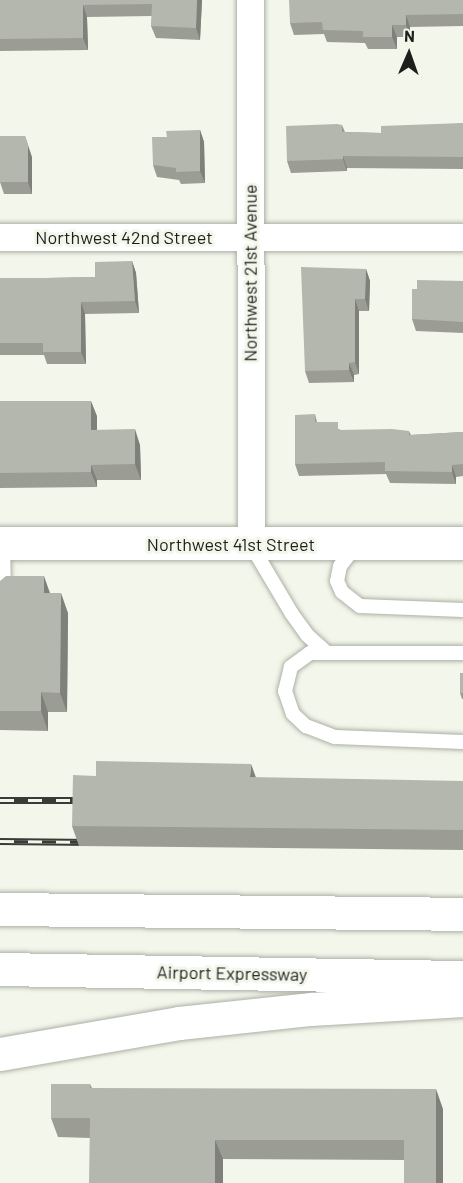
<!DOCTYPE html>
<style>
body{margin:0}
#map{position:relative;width:463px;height:1183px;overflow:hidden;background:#f2f6eb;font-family:Barlow,sans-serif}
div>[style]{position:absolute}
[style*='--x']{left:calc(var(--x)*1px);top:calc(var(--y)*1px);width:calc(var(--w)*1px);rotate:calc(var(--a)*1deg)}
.roads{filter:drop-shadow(0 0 2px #adb0a5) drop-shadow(0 0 2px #adb0a5)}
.lane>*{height:14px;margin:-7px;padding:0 7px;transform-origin:7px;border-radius:7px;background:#fff}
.street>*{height:27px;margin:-13.5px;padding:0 13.5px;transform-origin:13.5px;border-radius:13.5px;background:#fff}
.secondary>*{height:33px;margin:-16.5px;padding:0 16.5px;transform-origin:16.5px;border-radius:16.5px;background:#fff}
.highway>*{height:33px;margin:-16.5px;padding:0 16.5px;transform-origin:16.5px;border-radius:16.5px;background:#fff}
.rail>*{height:7px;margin-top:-3.5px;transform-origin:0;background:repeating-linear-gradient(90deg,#f2f6eb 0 14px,#393b36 0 28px);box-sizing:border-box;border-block:2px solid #393b36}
.wall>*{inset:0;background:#9b9d95}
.shaded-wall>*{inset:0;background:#7e8079}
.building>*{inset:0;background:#b4b7ad;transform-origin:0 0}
span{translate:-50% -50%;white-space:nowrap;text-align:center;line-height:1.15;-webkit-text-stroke:6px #f2f6eb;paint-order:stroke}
.street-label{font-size:18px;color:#1d1f1b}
.north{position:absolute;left:379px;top:24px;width:60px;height:60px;-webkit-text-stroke:4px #f2f6eb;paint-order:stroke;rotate:2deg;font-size:16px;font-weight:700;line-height:24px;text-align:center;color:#1d1f1b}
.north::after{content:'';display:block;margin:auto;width:21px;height:27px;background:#1d1f1b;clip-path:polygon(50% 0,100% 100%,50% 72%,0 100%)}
</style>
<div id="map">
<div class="roads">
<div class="lane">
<i style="--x:3;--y:543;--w:52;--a:88.9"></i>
<i style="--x:251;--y:545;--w:80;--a:59.3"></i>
<i style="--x:292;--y:614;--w:26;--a:54"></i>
<i style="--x:307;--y:635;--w:24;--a:42"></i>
<i style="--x:356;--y:545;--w:26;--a:127"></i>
<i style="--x:340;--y:566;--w:15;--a:101"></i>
<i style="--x:337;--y:581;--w:12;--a:66"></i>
<i style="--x:342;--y:592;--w:23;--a:38"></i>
<i style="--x:360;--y:606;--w:103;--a:2.2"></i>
<i style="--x:463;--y:653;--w:153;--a:180"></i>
<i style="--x:310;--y:653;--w:24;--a:144"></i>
<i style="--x:291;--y:667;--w:25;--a:104"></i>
<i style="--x:285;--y:691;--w:24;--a:71"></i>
<i style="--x:293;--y:714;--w:18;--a:43"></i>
<i style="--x:306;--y:726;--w:31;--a:21"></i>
<i style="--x:335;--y:737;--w:128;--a:2.2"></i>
</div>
<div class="street">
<i style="--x:250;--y:0;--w:545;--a:89.89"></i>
<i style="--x:0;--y:237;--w:463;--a:0"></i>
</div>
<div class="secondary">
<i style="--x:0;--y:543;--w:463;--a:0"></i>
</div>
<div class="highway">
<i style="--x:0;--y:909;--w:463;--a:0.6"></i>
<i style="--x:0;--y:969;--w:463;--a:1"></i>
<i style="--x:0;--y:1054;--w:182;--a:-9.8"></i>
<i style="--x:179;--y:1023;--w:133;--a:-6.1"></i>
<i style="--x:311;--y:1009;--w:152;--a:-3.4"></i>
</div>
</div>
<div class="rail">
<i style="--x:0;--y:800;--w:88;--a:0"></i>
<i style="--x:0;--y:841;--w:93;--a:0.6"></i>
</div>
<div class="wall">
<i style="clip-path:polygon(0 0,202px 0,200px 40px,156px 38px,151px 26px,152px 16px,87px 17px,88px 50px,0 51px)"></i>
<i style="clip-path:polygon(463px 0,463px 26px,410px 27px,410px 37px,397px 37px,397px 49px,368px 49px,365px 43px,327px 42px,324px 34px,294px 35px,290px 23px)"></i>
<i style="clip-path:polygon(463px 123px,463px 169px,347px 168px,347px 171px,291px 173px,287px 161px,342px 125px,345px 132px,381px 133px)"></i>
<i style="clip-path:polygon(200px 130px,204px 142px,205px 183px,181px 184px,179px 180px,157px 177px,153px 165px,167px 137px)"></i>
<i style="clip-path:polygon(0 136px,32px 157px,32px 194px,4px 194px,0 182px)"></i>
<i style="clip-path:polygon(132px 261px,136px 273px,139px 313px,85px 314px,86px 364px,47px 364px,44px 355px,0 355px,0 278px,47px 278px,95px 277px)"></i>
<i style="clip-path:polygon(366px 269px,370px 281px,369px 311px,359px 311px,359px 374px,354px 375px,354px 382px,309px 383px,305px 371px)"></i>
<i style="clip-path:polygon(463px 281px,463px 333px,416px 331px,412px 319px,417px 289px)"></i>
<i style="clip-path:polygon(0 401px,97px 416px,97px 430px,140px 445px,141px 480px,97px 480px,97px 487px,0 488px)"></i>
<i style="clip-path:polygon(315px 414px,317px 422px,341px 430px,409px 431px,411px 435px,463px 432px,463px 476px,456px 477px,456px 484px,390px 483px,386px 474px,299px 476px,295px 464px)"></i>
<i style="clip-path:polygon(0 581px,50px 593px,68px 613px,67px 712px,48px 712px,48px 731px,0 730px)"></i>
<i style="clip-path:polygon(463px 673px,463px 699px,462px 699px,460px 693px)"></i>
<i style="clip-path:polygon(463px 781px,463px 850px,79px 846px,72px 826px)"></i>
<i style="clip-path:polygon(90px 1084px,92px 1088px,443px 1109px,443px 1183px,404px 1183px,404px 1160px,223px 1159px,90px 1138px,58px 1137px,51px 1118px)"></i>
</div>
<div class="shaded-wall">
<i style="clip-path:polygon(197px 0,202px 0,200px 40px,196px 28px)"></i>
<i style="clip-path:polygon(83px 5px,87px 17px,88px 50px,83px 38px)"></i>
<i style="clip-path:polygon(406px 15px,410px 27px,410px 37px,406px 25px)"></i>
<i style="clip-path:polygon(392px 25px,397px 37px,397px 49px,392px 37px)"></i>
<i style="clip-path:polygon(200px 130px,204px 142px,205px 183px,200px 171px)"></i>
<i style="clip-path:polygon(25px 136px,32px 157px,32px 194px,28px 182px)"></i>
<i style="clip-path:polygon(343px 156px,347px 168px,347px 171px,343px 159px)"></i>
<i style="clip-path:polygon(132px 261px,136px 273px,139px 313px,135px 301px)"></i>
<i style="clip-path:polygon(366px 269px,370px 281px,369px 311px,365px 299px)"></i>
<i style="clip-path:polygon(355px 299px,359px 311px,359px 374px,355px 362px)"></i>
<i style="clip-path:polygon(81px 302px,85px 314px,86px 364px,81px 352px)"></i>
<i style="clip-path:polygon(349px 363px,354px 375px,354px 382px,349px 370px)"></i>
<i style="clip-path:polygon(91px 401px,97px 416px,97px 445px,91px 430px)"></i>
<i style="clip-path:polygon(135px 429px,140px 445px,141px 480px,135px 464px)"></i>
<i style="clip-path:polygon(91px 465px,97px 480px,97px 487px,91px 472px)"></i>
<i style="clip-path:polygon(452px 465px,456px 477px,456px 484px,452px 472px)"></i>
<i style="clip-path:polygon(44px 576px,51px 596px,44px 593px)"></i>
<i style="clip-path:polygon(61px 593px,68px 613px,67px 712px,60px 693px)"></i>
<i style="clip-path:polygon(41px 692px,48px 712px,48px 731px,41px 711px)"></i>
<i style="clip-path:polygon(251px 764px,258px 783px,250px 777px)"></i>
<i style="clip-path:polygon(436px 1089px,443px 1109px,443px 1183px,436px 1183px)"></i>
<i style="clip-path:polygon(215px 1140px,223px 1159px,223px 1183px,215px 1183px)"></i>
</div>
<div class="building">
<i style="clip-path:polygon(0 0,197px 0,196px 28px,151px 26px,152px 4px,83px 5px,83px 38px,0 39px)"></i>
<i style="clip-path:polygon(289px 0,463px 0,463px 14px,406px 15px,406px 25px,392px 25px,392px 37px,363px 37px,363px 31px,323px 30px,322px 22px,290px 23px)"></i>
<i style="clip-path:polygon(463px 123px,463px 157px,343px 156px,343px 159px,287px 161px,286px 126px,337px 124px,342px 125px,342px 132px,381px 133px,381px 126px)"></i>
<i style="clip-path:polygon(200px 130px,200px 171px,176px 172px,176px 168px,153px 165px,152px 137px,167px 137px,166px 131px)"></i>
<i style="clip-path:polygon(0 136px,25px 136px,28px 145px,28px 182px,0 182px)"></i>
<i style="clip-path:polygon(132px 261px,135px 301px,81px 302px,81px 352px,43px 352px,43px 343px,0 343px,0 278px,47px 278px,95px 277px,95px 262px)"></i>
<i style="clip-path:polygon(301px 267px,366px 269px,365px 299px,355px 299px,355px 362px,349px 363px,349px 370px,305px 371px)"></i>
<i style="clip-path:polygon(417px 280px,463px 281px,463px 322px,412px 319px,412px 289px,417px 289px)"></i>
<i style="clip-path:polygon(0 401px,91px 401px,91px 430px,135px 429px,135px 464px,91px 465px,91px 472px,0 473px)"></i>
<i style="clip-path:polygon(315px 414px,315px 422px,338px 422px,338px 430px,392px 429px,409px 431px,409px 435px,463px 432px,463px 464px,452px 465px,452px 472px,385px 471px,385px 462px,295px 464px,295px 415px)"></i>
<i style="clip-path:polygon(6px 576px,44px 576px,44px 593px,61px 593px,60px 693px,41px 692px,41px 711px,0 711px,0 581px)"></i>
<i style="left:460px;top:673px;width:3px;height:20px"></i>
<i style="clip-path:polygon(96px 761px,251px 764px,250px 777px,463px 781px,463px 830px,72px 826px,73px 775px,96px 776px)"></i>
<i style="clip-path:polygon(51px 1084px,90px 1084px,90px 1088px,436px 1089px,436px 1183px,404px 1183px,404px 1140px,215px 1140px,215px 1183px,89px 1183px,90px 1118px,51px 1118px)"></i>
</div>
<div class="street-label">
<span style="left:124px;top:237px">Northwest 42nd Street</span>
<span style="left:250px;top:273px;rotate:-90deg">Northwest 21st Avenue</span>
<span style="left:231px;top:544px">Northwest 41st Street</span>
<span style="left:232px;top:973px;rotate:1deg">Airport Expressway</span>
</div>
<div class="north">N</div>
</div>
